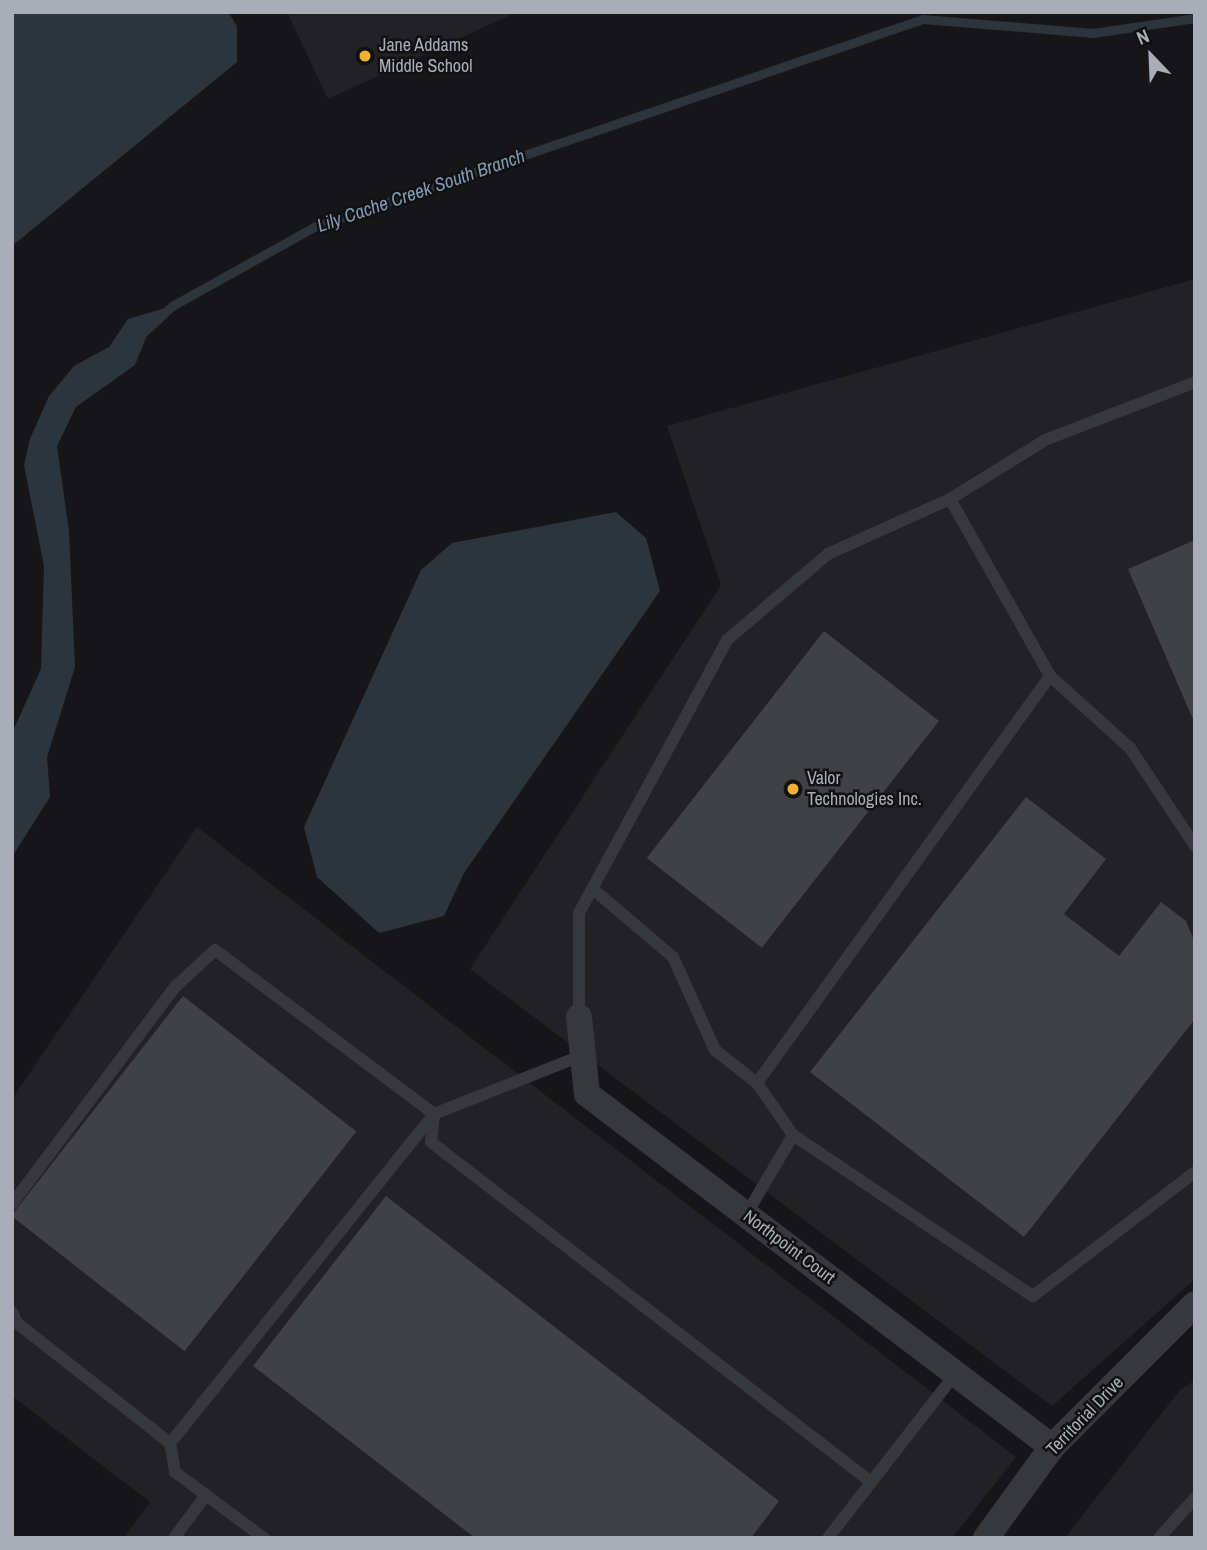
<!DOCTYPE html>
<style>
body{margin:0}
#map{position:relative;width:1207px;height:1550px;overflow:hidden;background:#161618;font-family:"Archivo Narrow",sans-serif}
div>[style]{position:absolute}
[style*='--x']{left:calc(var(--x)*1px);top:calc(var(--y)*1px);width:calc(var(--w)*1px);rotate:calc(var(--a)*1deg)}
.built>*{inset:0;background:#222225}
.water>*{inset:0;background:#2c353c}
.stream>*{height:9px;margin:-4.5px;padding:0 4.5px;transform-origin:4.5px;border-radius:4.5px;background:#2c353c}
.building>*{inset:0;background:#404145;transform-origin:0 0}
.lane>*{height:12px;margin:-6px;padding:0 6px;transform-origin:6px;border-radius:6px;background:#37383d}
.street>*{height:26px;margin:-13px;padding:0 13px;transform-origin:13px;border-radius:13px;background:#37383d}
.dots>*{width:19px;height:19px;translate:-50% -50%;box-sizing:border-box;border:4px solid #111113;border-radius:50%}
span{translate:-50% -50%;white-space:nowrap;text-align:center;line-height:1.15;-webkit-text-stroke:5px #111113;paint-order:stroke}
.poi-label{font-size:18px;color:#a8adb8}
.left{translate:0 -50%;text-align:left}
.street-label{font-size:18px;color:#a8adb8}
.water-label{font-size:19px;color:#7f9bb3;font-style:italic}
.frame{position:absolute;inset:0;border:14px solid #a8adb8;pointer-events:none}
.north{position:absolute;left:1116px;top:21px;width:70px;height:70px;-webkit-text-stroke:5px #111113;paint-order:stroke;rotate:337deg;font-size:19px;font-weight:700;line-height:28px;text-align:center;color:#a8adb8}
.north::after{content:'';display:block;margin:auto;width:24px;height:32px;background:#a8adb8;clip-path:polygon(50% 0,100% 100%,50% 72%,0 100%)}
</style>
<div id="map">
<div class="built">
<i style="clip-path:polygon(287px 12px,517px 12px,328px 99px)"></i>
<i style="clip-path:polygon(1195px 279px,1195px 1279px,1052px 1406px,470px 969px,721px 585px,667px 426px)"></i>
<i style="clip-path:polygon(197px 827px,1016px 1457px,952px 1538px,124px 1538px,150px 1502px,12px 1396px,12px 1099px)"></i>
<i style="clip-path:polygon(1195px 1380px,1195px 1538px,1065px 1538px,1179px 1391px)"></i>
</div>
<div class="water">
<i style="clip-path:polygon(12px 12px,228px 12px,237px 26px,237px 62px,12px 246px)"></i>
<i style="clip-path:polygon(172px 306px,151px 325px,135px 365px,76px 407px,57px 446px,69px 531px,75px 667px,47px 757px,50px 797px,12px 857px,12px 733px,41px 669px,44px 566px,24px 465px,30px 439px,49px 396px,74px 366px,109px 347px,128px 319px)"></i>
<i style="clip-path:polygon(616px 512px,646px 538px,660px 591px,464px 873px,444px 916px,379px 933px,317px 877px,304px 827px,421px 570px,452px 543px)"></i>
</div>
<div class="stream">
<i style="--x:144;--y:332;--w:38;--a:-43"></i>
<i style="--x:172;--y:306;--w:165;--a:-29.1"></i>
<i style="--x:316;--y:226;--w:641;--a:-18.83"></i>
<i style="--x:923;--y:19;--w:171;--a:4.7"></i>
<i style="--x:1093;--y:33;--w:103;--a:-8.4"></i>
</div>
<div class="building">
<i style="clip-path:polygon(1195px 540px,1195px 724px,1128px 569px)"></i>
<i style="left:824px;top:631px;width:146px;height:288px;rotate:38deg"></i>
<i style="clip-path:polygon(1026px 797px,1106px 859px,1064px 914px,1119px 956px,1161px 902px,1186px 921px,1195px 943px,1195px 1019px,1024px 1237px,810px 1072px)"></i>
<i style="left:183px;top:996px;width:220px;height:279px;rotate:38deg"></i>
<i style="clip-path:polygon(386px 1196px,779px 1501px,751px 1538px,475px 1538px,253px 1366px)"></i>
</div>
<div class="lane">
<i style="--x:950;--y:499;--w:203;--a:60.5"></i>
<i style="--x:1050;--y:676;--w:108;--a:42"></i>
<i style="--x:1130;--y:748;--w:118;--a:56.4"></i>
<i style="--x:593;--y:889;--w:105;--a:40.4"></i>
<i style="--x:673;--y:957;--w:102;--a:65.7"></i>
<i style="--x:715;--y:1050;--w:53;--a:38.2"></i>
<i style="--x:757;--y:1083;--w:63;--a:55.3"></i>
<i style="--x:793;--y:1135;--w:93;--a:120.4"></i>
<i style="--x:579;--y:1017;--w:104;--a:-90"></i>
<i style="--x:579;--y:913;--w:311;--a:-61.5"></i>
<i style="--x:727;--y:640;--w:133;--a:-40.4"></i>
<i style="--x:828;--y:554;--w:134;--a:-24.3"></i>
<i style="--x:950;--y:499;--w:112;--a:-31.8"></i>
<i style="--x:1045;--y:440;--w:161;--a:-21.1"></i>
<i style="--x:583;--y:1055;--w:160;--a:158.4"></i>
<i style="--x:434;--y:1114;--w:28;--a:96"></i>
<i style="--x:431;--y:1142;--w:556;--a:37.69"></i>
<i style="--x:757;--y:1083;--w:501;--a:-54.25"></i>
<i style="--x:793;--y:1135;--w:289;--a:33.9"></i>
<i style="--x:1033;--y:1296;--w:204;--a:-37.4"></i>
<i style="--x:12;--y:1204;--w:271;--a:-53.1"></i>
<i style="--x:175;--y:987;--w:54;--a:-42.8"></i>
<i style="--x:215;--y:950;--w:274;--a:36.8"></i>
<i style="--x:434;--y:1114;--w:422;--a:128.7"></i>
<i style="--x:12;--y:1312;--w:12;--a:66"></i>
<i style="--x:17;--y:1323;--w:194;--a:38.1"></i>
<i style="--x:170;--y:1443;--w:29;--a:80"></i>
<i style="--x:175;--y:1472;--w:111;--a:36.6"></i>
<i style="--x:174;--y:1538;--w:54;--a:-53.3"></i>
<i style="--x:828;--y:1538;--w:207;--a:-52.2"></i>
<i style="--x:1159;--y:1538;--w:54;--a:-48"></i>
</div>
<div class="street">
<i style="--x:579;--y:1017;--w:77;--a:84.1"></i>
<i style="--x:587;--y:1094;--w:584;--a:37.2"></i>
<i style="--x:986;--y:1538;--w:112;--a:-54"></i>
<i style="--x:1052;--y:1447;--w:202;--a:-45"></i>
</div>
<div class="dots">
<i style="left:365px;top:56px;background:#f2b134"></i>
<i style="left:793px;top:789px;background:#f2b134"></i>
</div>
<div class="poi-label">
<span class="left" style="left:379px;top:56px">Jane Addams<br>Middle School</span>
<span class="left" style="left:807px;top:789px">Valor<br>Technologies Inc.</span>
</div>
<div class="street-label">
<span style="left:789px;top:1247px;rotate:37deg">Northpoint Court</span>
<span style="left:1085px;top:1416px;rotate:-46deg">Territorial Drive</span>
</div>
<div class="water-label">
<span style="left:421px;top:191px;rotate:-19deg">Lily Cache Creek South Branch</span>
</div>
<div class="frame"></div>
<div class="north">N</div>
</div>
